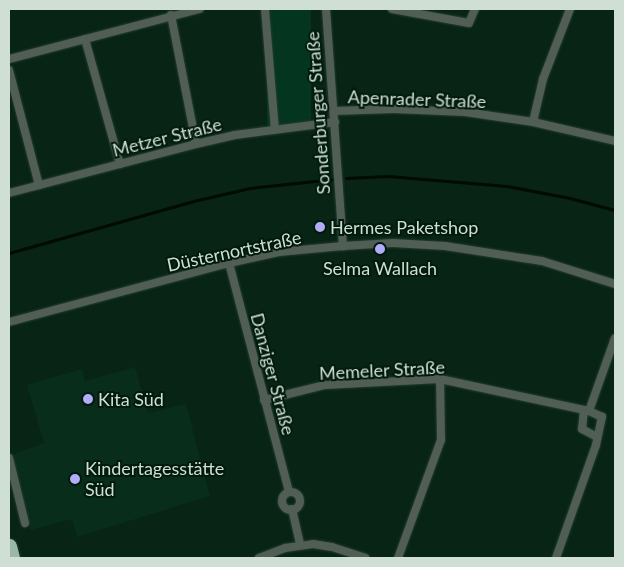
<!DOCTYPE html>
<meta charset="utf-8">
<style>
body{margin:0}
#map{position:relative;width:624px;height:567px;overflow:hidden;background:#082415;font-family:Lato,sans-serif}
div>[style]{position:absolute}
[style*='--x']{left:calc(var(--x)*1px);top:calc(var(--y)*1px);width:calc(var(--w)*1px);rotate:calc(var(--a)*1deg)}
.built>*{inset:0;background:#082d1b}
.green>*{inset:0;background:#04351f;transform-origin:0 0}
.stream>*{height:2.5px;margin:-1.25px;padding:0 1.25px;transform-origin:1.25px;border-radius:1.25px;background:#010b05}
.roads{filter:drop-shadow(0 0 1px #243e30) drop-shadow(0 0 1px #243e30)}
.street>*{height:8px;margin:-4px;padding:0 4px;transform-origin:4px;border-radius:4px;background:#515e56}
.street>.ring{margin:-4px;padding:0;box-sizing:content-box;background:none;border:8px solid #515e56;border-radius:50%}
.highway>*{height:15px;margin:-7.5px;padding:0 7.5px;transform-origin:7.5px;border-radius:7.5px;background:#99b8a5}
.dots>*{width:14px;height:14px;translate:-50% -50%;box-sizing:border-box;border:2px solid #011a0c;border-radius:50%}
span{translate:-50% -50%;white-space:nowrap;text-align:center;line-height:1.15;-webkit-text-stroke:4px #011a0c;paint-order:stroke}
.street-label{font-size:18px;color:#cfdfd4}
.poi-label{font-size:18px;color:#cfdfd4}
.left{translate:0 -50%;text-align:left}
.frame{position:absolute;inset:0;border:10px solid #cfdfd4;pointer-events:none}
</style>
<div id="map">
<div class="built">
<i style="clip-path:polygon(135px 367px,148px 413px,186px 404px,210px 496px,77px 537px,72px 519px,30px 530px,11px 455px,44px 443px,27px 385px,82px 369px,85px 381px)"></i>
</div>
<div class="green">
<i style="left:267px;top:9px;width:44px;height:116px"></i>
</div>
<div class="stream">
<i style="--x:346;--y:178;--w:42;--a:-2.7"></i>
<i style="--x:388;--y:176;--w:119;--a:4.8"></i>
<i style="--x:507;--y:186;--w:64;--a:10.8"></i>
<i style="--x:570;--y:198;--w:47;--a:14.9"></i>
<i style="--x:9;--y:253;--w:196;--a:-15.7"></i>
<i style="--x:198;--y:200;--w:53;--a:-13"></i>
<i style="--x:250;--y:188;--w:84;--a:-6.1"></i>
</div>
<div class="roads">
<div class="street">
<i style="--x:265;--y:9;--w:121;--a:85.3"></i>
<i style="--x:326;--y:9;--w:238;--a:85.9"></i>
<i style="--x:392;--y:9;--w:78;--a:10.3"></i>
<i style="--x:469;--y:23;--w:15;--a:-67"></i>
<i style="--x:171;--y:15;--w:131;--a:79"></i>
<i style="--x:85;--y:39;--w:130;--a:74.4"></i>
<i style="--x:9;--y:59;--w:197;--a:-14.7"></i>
<i style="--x:9;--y:70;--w:119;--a:75.4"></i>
<i style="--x:334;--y:111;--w:60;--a:-1.9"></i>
<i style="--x:394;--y:109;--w:71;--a:2.4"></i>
<i style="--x:465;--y:112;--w:69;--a:8.4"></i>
<i style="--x:533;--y:122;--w:84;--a:13"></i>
<i style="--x:533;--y:122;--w:44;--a:-76.9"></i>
<i style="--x:543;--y:79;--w:75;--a:-68.9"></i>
<i style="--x:9;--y:193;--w:193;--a:-14.7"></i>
<i style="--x:196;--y:144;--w:40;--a:-13"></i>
<i style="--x:235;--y:135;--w:101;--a:-7.4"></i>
<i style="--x:229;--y:263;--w:237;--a:75.3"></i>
<i style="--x:9;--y:322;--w:228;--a:-15"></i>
<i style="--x:229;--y:263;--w:51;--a:-12.4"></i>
<i style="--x:279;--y:252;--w:64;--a:-5.4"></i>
<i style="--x:343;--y:246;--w:50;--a:-3.4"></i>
<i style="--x:393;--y:243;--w:52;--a:3.3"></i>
<i style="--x:445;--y:246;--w:98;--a:8.8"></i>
<i style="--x:542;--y:261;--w:77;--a:17.5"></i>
<i style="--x:264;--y:400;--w:63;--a:-13.8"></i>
<i style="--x:325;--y:385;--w:115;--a:-3"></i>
<i style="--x:440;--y:379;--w:152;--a:12.1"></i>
<i style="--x:584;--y:410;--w:19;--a:96"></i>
<i style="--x:582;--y:429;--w:17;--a:28"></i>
<i style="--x:9;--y:458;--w:67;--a:76.2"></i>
<i class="ring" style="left:282px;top:492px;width:10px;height:10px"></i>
<i style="--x:292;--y:509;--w:37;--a:77"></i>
<i style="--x:259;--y:558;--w:28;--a:-21"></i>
<i style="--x:285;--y:548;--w:28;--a:-8"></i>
<i style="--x:313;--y:544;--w:19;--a:9"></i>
<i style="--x:332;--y:547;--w:35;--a:18"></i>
<i style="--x:398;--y:558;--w:126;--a:-70"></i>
<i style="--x:441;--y:440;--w:61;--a:-90.9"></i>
<i style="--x:556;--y:558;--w:120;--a:-70.5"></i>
<i style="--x:596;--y:445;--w:29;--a:-78"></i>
<i style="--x:602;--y:417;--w:14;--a:-155"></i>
<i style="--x:589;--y:411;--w:77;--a:-70.4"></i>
</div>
<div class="highway">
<i style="--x:9;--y:546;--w:12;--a:76"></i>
</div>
</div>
<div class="dots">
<i style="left:320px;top:227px;background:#b2adf9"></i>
<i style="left:380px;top:249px;background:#b2adf9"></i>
<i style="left:88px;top:399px;background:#b2adf9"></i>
<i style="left:75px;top:479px;background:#b2adf9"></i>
</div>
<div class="street-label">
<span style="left:417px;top:99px;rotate:2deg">Apenrader Straße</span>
<span style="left:318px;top:113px;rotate:-94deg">Sonderburger Straße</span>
<span style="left:167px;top:137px;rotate:-14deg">Metzer Straße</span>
<span style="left:234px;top:251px;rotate:-12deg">Düsternortstraße</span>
<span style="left:382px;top:370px;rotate:-3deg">Memeler Straße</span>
<span style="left:273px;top:374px;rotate:75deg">Danziger Straße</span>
</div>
<div class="poi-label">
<span class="left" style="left:330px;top:227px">Hermes Paketshop</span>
<span style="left:380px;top:268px">Selma Wallach</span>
<span class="left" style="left:98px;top:399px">Kita Süd</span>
<span class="left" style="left:85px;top:479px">Kindertagesstätte<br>Süd</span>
</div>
<div class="frame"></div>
</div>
